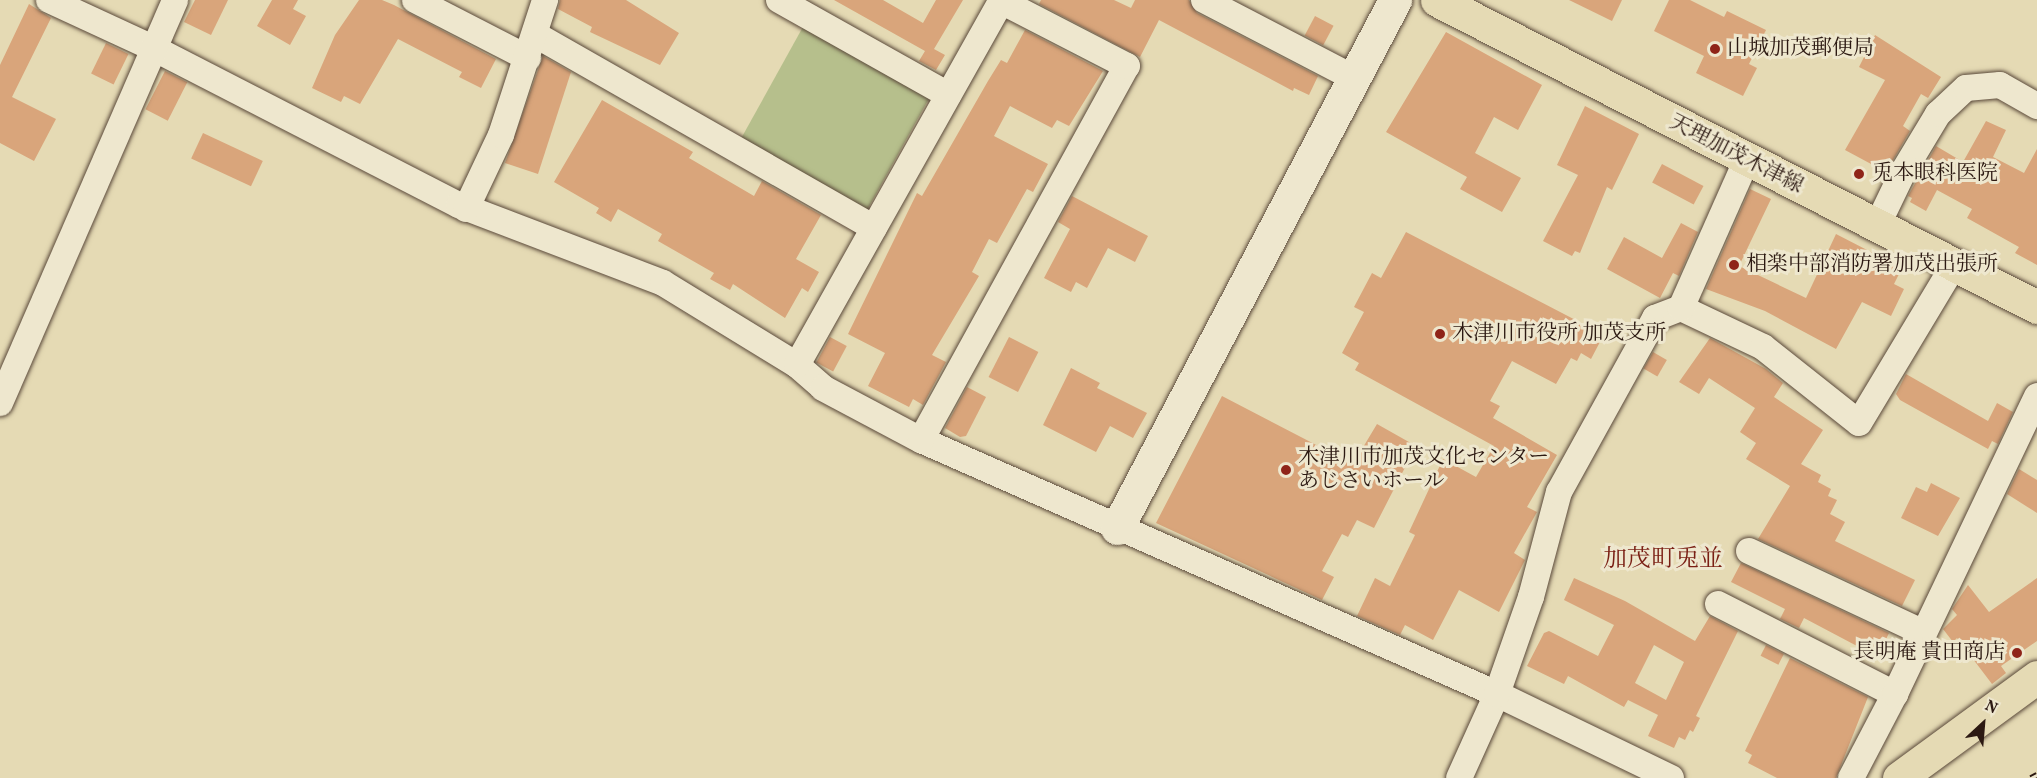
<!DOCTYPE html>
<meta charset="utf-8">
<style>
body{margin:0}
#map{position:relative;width:2037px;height:778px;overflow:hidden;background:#e5dab4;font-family:Vollkorn,"Noto Serif JP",serif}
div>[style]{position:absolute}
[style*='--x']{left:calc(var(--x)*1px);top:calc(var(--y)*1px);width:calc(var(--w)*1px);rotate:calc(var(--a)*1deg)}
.green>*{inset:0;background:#b6bf8c;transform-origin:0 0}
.building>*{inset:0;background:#d9a57b;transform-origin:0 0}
.roads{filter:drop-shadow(0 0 2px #5a493a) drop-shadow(0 0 2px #5a493a)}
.street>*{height:26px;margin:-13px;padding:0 13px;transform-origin:13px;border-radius:13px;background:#eee7ce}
.secondary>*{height:33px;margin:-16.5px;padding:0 16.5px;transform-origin:16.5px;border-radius:16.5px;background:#eee7ce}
.primary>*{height:33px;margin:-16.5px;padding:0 16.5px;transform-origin:16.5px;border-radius:16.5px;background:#e5dab4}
.rail>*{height:7px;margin-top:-3.5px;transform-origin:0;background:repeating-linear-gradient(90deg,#eee7ce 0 14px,#2c1912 0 28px);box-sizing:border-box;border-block:2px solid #2c1912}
.dots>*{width:16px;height:16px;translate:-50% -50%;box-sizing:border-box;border:3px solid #eee7ce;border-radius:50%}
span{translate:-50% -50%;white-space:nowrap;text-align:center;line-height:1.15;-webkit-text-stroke:6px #eee7ce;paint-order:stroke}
.poi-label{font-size:21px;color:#2c1912}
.left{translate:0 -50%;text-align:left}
.right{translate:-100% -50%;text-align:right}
.street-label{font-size:21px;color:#2c1912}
.quarter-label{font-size:24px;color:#7a1f14}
.north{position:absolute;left:1953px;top:694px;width:60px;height:60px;-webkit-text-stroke:4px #eee7ce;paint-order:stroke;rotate:26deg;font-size:16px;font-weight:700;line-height:24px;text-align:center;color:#2c1912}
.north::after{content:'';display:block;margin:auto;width:21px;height:27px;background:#2c1912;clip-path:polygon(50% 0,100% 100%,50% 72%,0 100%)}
</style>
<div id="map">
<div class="green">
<i style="left:804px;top:25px;width:145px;height:135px;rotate:29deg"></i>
</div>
<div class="building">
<i style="clip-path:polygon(195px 0,228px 0,211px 35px,184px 22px)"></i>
<i style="clip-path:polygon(272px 0,298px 0,293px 9px,306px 16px,290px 45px,257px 26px)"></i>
<i style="clip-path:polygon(359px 0,382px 0,394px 5px,496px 59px,481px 88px,459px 77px,462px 72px,398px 39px,360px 104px,344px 96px,341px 102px,312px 88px,335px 35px)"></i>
<i style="clip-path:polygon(560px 0,626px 0,679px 33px,660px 65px,590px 32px,592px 27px,558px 9px)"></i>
<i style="clip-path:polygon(834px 0,883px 0,923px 23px,936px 0,963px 0,934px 49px,945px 55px,936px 70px,919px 61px,925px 51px)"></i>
<i style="clip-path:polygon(1041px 0,1114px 0,1131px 8px,1135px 0,1189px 0,1197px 13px,1318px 76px,1309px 95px,1294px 88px,1293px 91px,1159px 20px,1140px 57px,1039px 4px)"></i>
<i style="clip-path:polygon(1569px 0,1622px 0,1612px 21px)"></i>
<i style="clip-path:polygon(1669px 0,1690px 0,1724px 17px,1727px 11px,1766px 30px,1749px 64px,1757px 68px,1743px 96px,1696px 73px,1704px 56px,1654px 31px)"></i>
<i style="clip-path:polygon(29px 4px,51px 18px,12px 97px,56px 119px,34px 161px,0 143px,0 65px)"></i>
<i style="left:1315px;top:16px;width:21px;height:22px;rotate:28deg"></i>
<i style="clip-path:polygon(1025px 30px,1103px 71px,1069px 126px,1057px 120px,1052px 128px,1010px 106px,994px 136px,1048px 164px,1033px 192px,1027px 189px,997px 243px,989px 239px,972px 272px,979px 276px,932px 355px,946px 362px,923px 405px,913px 399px,909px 407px,868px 386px,885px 353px,848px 334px,917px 193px,922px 196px,988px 81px,1001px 60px,1007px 63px)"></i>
<i style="clip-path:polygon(1446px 32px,1542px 85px,1518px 130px,1494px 117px,1475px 153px,1521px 178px,1502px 212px,1460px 189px,1467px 177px,1386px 132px)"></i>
<i style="clip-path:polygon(1875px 35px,1941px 77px,1928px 98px,1921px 94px,1903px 126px,1910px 131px,1886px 172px,1845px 150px,1885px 80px,1859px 67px)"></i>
<i style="left:106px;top:43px;width:25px;height:34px;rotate:26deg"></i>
<i style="clip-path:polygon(543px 56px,571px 72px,538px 174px,505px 163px)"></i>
<i style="left:165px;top:71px;width:25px;height:43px;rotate:27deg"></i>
<i style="clip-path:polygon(602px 100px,693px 152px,689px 158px,754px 196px,762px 181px,821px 215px,796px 259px,819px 272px,808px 292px,802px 288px,785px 318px,733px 284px,730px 290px,710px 279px,714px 273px,658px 241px,662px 234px,618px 209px,611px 222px,596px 213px,599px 208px,554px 182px)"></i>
<i style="clip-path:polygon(1585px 106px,1639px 134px,1612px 190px,1607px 187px,1580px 253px,1575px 251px,1572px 256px,1543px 241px,1578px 175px,1557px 165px)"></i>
<i style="clip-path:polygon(1986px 121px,2006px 130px,1993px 157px,2024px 173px,2037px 149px,2037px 265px,2015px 253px,2019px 247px,1967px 218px,1972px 209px,1937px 190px,1926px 211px,1910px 202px,1912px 198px,1908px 196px,1936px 146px,1963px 162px)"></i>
<i style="left:203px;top:133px;width:66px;height:28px;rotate:25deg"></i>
<i style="left:1662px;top:164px;width:47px;height:21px;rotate:28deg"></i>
<i style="clip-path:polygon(1750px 189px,1771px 199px,1739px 266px,1806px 298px,1836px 234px,1902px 268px,1894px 284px,1904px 289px,1891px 316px,1862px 302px,1836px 349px,1765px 311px,1706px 289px)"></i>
<i style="clip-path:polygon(1072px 196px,1148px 236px,1135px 262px,1108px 248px,1087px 288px,1076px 282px,1071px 292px,1044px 278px,1070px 229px,1058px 222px)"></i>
<i style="clip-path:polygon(1681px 223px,1698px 232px,1679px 276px,1673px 273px,1660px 298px,1607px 269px,1624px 237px,1662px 258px)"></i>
<i style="clip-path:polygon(1406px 232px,1589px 327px,1587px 332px,1601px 340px,1591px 359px,1581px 353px,1577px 361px,1571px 358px,1556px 384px,1512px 361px,1490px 401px,1500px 406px,1493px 418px,1557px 455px,1527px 507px,1537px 512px,1514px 553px,1525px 560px,1499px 612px,1459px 590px,1433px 640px,1405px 625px,1400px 635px,1357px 616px,1375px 578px,1390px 586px,1415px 535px,1409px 532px,1443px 459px,1476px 477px,1494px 446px,1355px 370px,1359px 363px,1342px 353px,1364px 312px,1354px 307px,1372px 273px,1381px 278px)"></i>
<i style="left:830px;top:337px;width:19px;height:29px;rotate:28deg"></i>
<i style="left:1009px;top:337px;width:33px;height:45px;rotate:27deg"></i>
<i style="clip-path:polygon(1710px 338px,1766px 369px,1783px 383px,1774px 397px,1823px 430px,1801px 464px,1821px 475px,1818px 482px,1831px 489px,1828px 496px,1837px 500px,1830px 514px,1845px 522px,1835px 541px,1915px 580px,1902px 606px,1758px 539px,1790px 486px,1746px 459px,1756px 443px,1740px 432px,1755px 408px,1709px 378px,1699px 394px,1679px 382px)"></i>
<i style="left:1653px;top:352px;width:16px;height:19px;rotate:30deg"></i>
<i style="clip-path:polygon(1071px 368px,1100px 383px,1097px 388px,1147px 413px,1133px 438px,1110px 426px,1096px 452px,1043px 425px)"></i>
<i style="clip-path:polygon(1906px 374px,1988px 421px,1997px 403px,2013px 412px,1998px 444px,1992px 441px,1988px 449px,1900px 400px,1896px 394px)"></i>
<i style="clip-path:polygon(967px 387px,986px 397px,966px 436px,960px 437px,945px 428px)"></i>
<i style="clip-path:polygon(1222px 396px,1353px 464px,1377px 424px,1416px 446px,1374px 528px,1357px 520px,1348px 537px,1342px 534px,1322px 571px,1334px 577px,1322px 600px,1156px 523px)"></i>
<i style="clip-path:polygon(2019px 469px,2037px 480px,2037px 513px,2007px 494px)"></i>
<i style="clip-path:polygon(1931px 483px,1960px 498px,1938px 536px,1901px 518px,1916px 487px,1927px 492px)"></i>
<i style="clip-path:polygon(1741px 563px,1889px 633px,1880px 652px,1877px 650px,1874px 655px,1804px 618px,1799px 628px,1780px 619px,1785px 609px,1731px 582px)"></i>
<i style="clip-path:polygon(evenodd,1574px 578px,1625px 601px,1695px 641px,1710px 616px,1738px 631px,1696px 716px,1700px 718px,1693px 732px,1690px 730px,1685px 740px,1679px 737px,1674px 748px,1648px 736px,1658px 715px,1628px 700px,1624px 707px,1568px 676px,1564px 684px,1527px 666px,1544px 633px,1549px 631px,1598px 656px,1614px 625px,1564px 600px,1574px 578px,1654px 645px,1684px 662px,1666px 700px,1635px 683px,1654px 645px)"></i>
<i style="clip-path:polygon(2037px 578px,2037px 641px,2001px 666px,2006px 673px,1992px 684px,1957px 638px,1953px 642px,1943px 629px,1957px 615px,1952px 609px,1968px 585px,1989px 612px)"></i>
<i style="left:1766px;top:645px;width:20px;height:12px;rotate:27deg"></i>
<i style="clip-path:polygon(1790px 658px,1868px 697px,1836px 778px,1777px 778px,1748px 763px,1752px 755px,1745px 751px)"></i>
</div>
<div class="roads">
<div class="street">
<i style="--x:49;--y:0;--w:117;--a:24.8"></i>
<i style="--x:155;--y:49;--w:342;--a:27.2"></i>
<i style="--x:459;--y:205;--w:218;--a:20.9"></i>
<i style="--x:663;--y:283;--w:157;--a:31.5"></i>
<i style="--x:797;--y:365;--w:35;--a:41"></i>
<i style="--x:823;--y:388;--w:111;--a:28"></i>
<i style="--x:921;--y:440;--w:630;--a:23.8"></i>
<i style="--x:1497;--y:694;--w:92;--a:114.3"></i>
<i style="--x:415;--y:0;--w:127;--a:27.2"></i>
<i style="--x:779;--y:0;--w:194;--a:29.3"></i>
<i style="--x:1204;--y:0;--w:169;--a:27.5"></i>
<i style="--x:536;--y:35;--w:389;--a:29.7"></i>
<i style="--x:466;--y:209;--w:82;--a:-64.7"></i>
<i style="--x:501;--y:135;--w:142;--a:-71.9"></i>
<i style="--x:1878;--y:224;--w:58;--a:-64.3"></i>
<i style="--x:1903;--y:172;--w:68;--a:-58.9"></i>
<i style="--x:1938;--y:114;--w:38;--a:-43"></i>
<i style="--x:1966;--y:88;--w:34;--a:-5"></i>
<i style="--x:2000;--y:85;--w:43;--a:29.6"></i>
<i style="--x:1681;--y:308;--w:91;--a:25.4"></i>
<i style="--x:1763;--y:347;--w:122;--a:38.4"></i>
<i style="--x:1859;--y:423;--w:187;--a:-59"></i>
<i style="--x:797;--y:365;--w:419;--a:-60.7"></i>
<i style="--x:0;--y:403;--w:439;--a:-66.5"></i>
<i style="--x:921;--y:440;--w:427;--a:-61.2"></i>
<i style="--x:1127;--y:66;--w:142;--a:-152.7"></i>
<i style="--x:1749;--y:551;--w:191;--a:25.1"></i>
<i style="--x:1718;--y:604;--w:199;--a:27"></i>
<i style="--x:1671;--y:778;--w:193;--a:-154.2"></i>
<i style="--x:1497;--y:694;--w:103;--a:-70.7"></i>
<i style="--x:1531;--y:597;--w:109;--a:-75.1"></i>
<i style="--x:1559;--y:492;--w:199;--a:-61.1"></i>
<i style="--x:1655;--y:318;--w:28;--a:-21"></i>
<i style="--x:1681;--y:308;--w:161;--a:-66.1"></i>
<i style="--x:1851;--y:778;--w:95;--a:-62.4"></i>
<i style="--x:1895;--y:694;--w:330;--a:-64.5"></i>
</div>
<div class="secondary">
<i style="--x:1117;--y:528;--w:597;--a:-62.23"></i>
</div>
<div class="primary">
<i style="--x:1437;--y:0;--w:674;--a:27.1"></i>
<i style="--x:1899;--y:778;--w:171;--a:-36.2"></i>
</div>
</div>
<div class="rail">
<i style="--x:2031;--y:778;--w:7;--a:-27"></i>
</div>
<div class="dots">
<i style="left:1715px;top:49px;background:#8f2418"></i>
<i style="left:1859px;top:174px;background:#8f2418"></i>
<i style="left:1734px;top:265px;background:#8f2418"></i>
<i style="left:1440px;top:334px;background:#8f2418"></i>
<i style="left:1286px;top:470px;background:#8f2418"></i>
<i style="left:2017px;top:653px;background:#8f2418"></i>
</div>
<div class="poi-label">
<span class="left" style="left:1727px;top:49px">山城加茂郵便局</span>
<span class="left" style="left:1872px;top:174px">兎本眼科医院</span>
<span class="left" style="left:1746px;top:265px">相楽中部消防署加茂出張所</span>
<span class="left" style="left:1452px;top:334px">木津川市役所 加茂支所</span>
<span class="left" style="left:1298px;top:470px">木津川市加茂文化センター<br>あじさいホール</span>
<span class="right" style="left:2005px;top:653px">長明庵 貴田商店</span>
</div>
<div class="street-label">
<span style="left:1736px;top:155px;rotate:27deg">天理加茂木津線</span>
</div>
<div class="quarter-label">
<span style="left:1663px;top:561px">加茂町兎並</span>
</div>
<div class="north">N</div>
</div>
